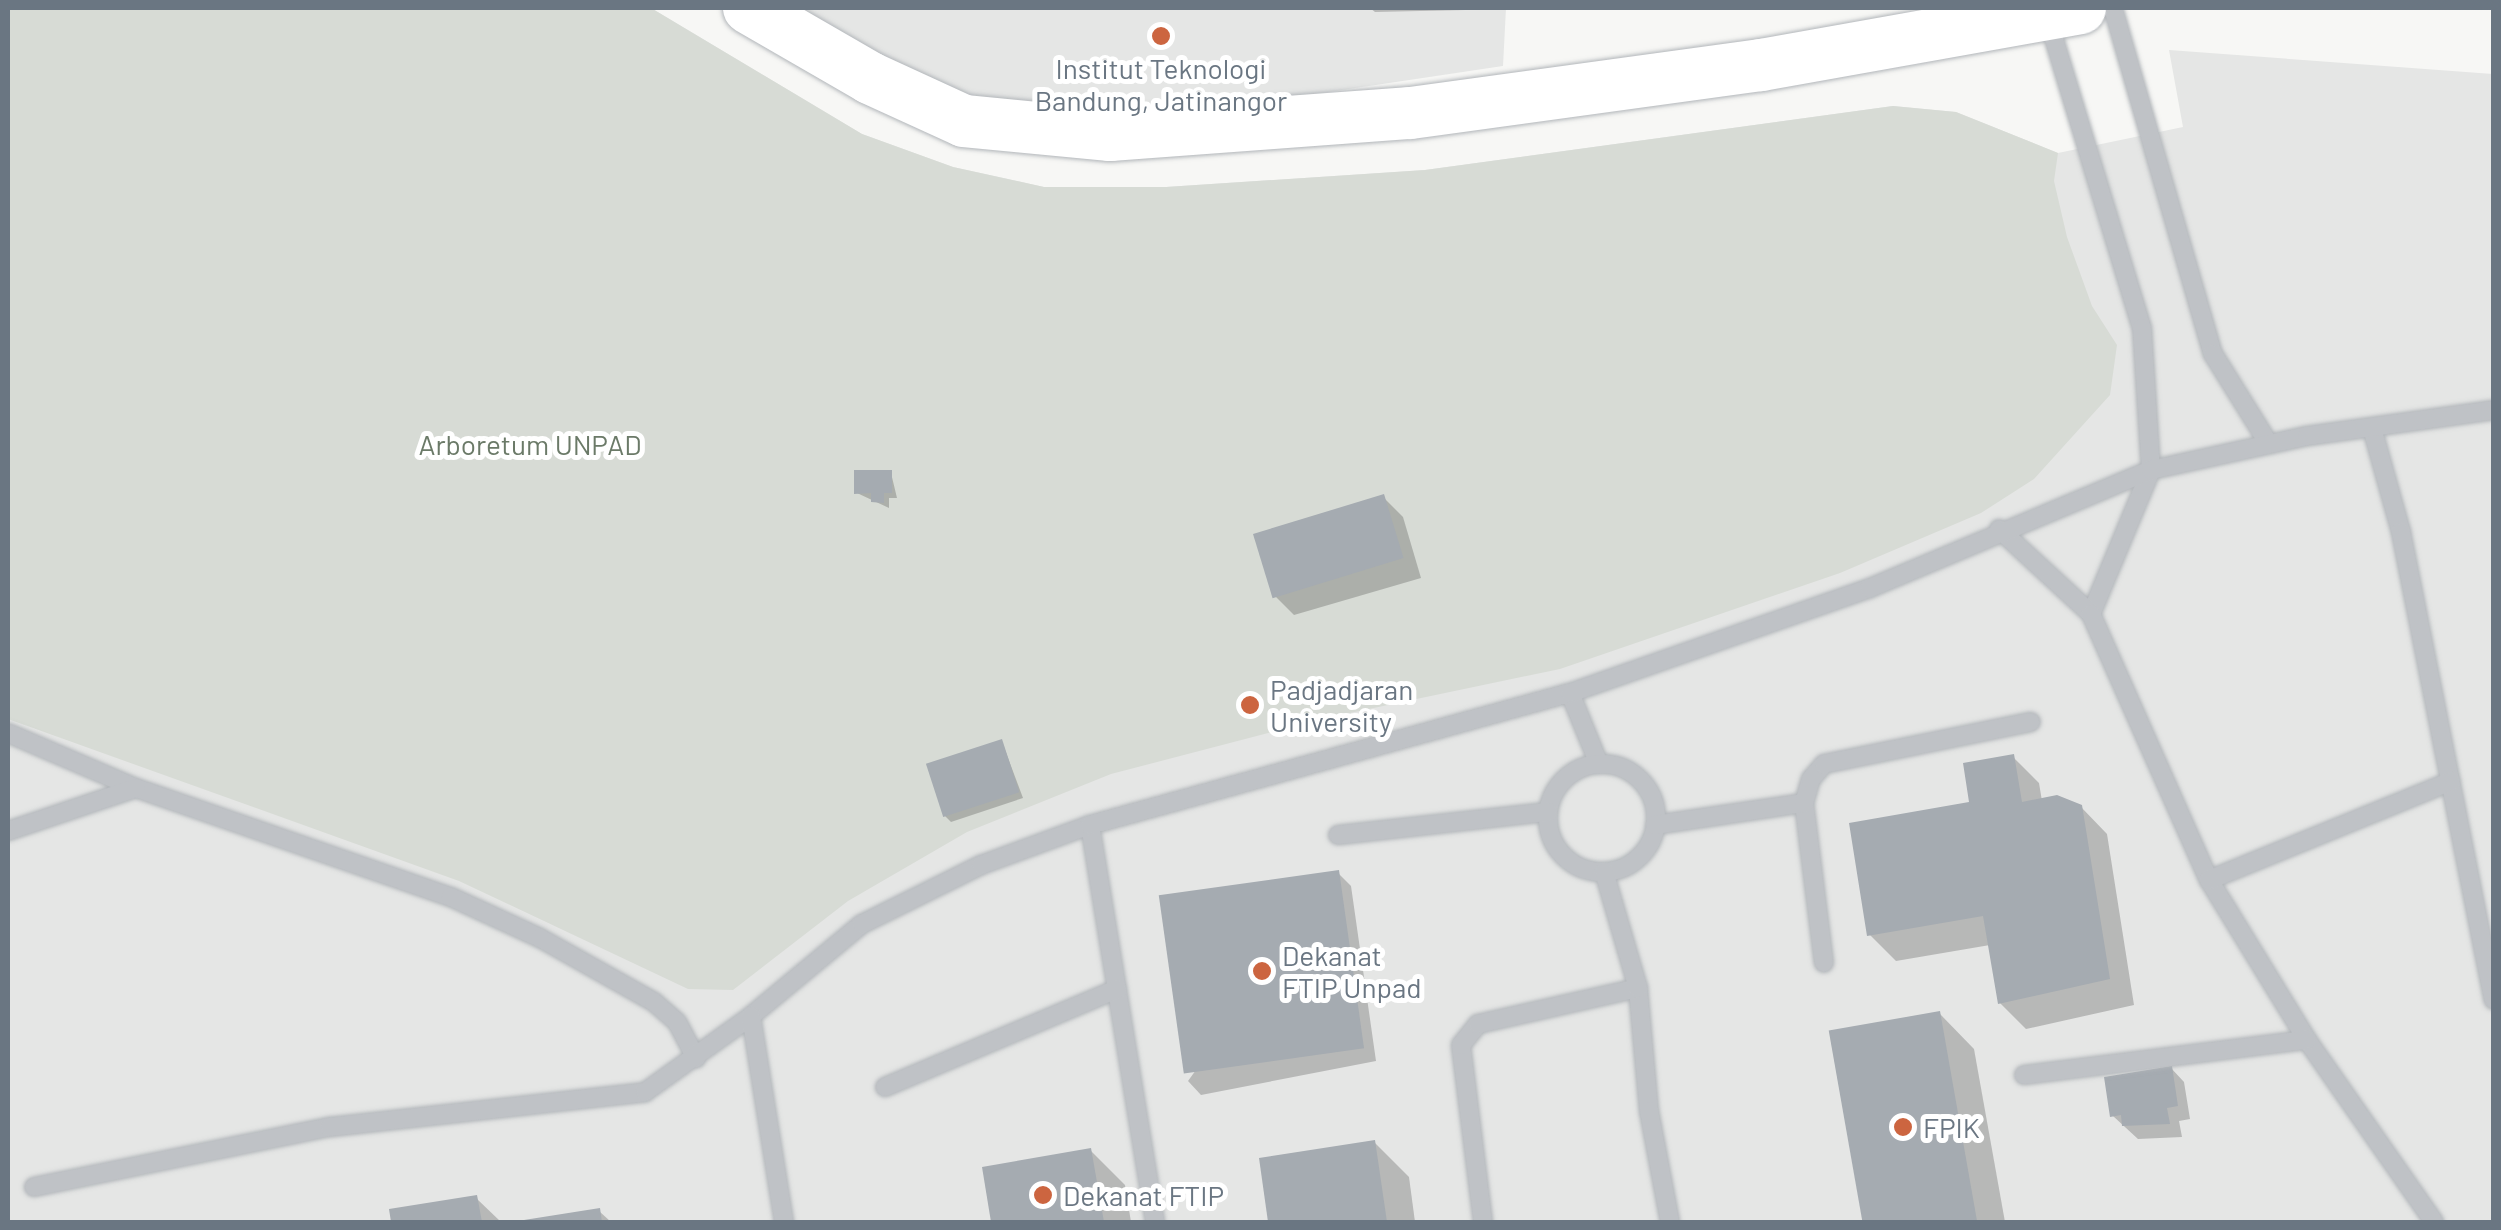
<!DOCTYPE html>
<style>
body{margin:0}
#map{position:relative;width:2501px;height:1230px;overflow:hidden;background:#f7f7f5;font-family:Barlow,sans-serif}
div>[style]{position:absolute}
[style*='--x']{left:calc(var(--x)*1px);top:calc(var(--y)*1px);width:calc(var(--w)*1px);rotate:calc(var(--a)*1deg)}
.built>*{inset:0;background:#e5e6e5}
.green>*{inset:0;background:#d7dbd5}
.shadow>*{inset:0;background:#0003}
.building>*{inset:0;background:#a5abb1;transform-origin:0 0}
.roads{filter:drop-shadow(0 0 2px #b2b6ba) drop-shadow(0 0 2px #b2b6ba)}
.service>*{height:18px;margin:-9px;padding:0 9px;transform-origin:9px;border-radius:9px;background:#bfc2c6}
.service>.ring{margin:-9px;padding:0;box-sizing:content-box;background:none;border:18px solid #bfc2c6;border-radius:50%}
.secondary>*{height:52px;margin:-26px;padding:0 26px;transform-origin:26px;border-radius:26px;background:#fff}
.dots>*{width:28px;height:28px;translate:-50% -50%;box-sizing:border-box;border:5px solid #fff;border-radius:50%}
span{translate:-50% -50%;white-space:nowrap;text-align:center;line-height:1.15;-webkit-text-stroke:10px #fff;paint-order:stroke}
.poi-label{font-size:28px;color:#6a7682}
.left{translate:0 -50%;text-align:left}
.park-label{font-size:28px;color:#6b7a68}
.frame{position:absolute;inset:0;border:10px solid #6a7682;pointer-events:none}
</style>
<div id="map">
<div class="built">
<i style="clip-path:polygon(8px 8px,651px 8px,862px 134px,953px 167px,1044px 187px,1166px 187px,1425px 170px,1893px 106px,1956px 112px,2058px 153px,2183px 127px,2169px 50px,2493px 74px,2493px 1222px,8px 1222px)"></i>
<i style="clip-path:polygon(774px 8px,1506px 8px,1503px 66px,1242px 105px,1125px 114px,955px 111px)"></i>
</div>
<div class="green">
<i style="clip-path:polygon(8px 8px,651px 8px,862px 134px,953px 167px,1044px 187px,1166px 187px,1425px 170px,1893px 106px,1956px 112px,2058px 153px,2054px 181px,2067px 237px,2092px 306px,2117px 345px,2110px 395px,2034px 479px,1981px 513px,1840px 573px,1560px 669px,1326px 718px,1111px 774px,967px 832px,848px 901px,733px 990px,688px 989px,459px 881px,8px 719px)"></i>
</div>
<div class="shadow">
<i style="clip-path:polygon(1370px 8px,1511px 8px,1511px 9px,1375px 12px)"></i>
<i style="clip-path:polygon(891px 473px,897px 498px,889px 498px,889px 508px,857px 493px)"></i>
<i style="clip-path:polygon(1383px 497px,1403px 517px,1421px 578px,1294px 615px,1274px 595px)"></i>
<i style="clip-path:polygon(1002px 742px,1023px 798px,951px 822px,945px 816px)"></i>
<i style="clip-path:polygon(2013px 757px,2039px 783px,2042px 801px,2081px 807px,2107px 834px,2134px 1005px,2026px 1029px,2000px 1003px,1990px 945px,1896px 961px,1870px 935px)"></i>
<i style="clip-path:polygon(1338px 873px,1351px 886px,1376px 1061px,1201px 1095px,1188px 1081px)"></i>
<i style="clip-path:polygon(1940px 1014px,1974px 1049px,2005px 1222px,1865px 1222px,1832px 1033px)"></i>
<i style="clip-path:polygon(2171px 1068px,2184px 1082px,2190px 1119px,2179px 1121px,2182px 1137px,2138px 1139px,2113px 1116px)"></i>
<i style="clip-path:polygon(1374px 1142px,1409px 1177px,1415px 1222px,1271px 1222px,1262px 1160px)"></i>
<i style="clip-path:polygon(1091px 1151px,1125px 1185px,1131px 1222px,994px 1222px,985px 1169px)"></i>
<i style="clip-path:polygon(476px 1198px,501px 1222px,394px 1222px,392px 1212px)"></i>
<i style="clip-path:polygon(599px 1211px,611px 1222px,527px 1222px)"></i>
</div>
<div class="building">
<i style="clip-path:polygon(854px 470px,892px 470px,892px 493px,884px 493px,884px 503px,871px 502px,871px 493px,854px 494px)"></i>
<i style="left:1384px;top:494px;width:67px;height:137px;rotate:73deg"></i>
<i style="left:1002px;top:739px;width:56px;height:80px;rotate:72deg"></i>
<i style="clip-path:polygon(2014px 754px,2022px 802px,2057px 795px,2082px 805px,2110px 979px,1998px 1004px,1983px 916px,1867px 936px,1849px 823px,1969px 802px,1963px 763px)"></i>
<i style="left:1339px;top:870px;width:180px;height:182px;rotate:82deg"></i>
<i style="left:1940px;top:1011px;width:214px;height:113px;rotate:80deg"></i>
<i style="clip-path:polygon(2172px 1066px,2178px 1106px,2167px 1108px,2170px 1124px,2122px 1126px,2121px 1115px,2110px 1117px,2104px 1077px)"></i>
<i style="clip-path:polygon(1375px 1140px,1387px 1222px,1268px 1222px,1259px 1158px)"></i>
<i style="clip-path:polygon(1091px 1148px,1104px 1222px,991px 1222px,982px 1167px)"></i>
<i style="clip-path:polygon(477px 1195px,482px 1222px,391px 1222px,389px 1209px)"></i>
<i style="clip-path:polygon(600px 1208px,602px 1222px,524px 1222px,524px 1220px)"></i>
</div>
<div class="roads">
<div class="service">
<i style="--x:2113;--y:8;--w:360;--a:73.9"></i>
<i style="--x:2213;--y:354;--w:106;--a:58.1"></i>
<i style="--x:2047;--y:16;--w:326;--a:73.1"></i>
<i style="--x:2142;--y:328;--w:142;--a:86.4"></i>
<i style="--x:2151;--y:470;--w:156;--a:112.6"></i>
<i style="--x:2372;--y:428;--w:108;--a:74.4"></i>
<i style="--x:2401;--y:532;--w:477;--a:78.8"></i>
<i style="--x:1999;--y:529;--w:125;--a:42.7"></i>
<i style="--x:2091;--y:614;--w:291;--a:66.1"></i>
<i style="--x:2209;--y:880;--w:188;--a:58.5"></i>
<i style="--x:2307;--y:1040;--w:222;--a:55.1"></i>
<i style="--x:1570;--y:693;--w:77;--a:67.8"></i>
<i style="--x:8;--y:733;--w:139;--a:23.3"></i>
<i style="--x:136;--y:788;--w:333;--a:19.1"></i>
<i style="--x:451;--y:897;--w:98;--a:24.7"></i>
<i style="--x:540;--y:938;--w:131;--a:29.3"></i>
<i style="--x:654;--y:1002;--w:30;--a:41"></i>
<i style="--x:677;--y:1022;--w:41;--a:62.2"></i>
<i class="ring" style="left:1548px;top:764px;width:90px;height:90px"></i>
<i style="--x:1804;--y:803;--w:161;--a:82.9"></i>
<i style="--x:1090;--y:825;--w:402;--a:80.7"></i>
<i style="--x:1655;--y:825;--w:151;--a:-8.4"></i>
<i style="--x:1804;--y:803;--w:25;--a:-74"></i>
<i style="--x:1811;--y:779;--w:20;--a:-49"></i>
<i style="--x:1824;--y:764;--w:211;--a:-11.5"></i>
<i style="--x:8;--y:831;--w:135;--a:-18.6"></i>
<i style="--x:1338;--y:835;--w:211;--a:-6.3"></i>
<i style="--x:2209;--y:880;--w:261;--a:-22.2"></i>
<i style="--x:1638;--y:988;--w:123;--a:84.9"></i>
<i style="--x:1649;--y:1111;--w:113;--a:79.3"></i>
<i style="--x:751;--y:1016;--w:144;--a:-39.7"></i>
<i style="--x:862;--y:924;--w:133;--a:-26.4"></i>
<i style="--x:981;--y:865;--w:116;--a:-20.2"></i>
<i style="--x:1090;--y:825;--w:498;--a:-15.4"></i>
<i style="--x:1570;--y:693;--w:318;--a:-19.3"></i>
<i style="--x:1870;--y:588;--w:305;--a:-22.8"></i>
<i style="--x:2151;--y:470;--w:160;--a:-12.3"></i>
<i style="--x:2307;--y:436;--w:189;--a:-7.9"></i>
<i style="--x:2024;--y:1075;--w:285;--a:-7.1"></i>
<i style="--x:885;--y:1087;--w:252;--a:-22.9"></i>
<i style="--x:34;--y:1187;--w:302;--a:-11.5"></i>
<i style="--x:330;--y:1127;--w:317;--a:-6.3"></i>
<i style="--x:645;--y:1092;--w:130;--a:-35.6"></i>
<i style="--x:751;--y:1016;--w:209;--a:80.9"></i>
<i style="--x:1483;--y:1222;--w:178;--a:-97.1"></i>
<i style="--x:1461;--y:1045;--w:27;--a:-51"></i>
<i style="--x:1478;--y:1024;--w:164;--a:-12.7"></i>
<i style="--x:1638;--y:988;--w:121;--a:-106.3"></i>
</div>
<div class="secondary">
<i style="--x:749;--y:8;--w:140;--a:30"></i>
<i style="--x:870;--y:78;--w:103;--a:24.6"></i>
<i style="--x:964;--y:121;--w:147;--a:5.5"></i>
<i style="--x:1110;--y:135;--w:302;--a:-4.2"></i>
<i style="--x:1411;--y:113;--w:353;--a:-7.8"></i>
<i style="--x:1761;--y:65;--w:324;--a:-10.1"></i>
</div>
</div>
<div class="dots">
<i style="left:1161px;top:36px;background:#cc6540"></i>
<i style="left:1250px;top:705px;background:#cc6540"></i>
<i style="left:1262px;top:971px;background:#cc6540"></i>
<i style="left:1903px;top:1127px;background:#cc6540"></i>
<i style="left:1043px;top:1195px;background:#cc6540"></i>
</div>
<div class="poi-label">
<span style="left:1161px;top:84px">Institut Teknologi<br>Bandung, Jatinangor</span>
<span class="left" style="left:1270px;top:705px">Padjadjaran<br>University</span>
<span class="left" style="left:1282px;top:971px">Dekanat<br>FTIP Unpad</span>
<span class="left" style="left:1923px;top:1127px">FPIK</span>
<span class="left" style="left:1063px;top:1195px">Dekanat FTIP</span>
</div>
<div class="park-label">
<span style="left:530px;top:444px">Arboretum UNPAD</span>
</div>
<div class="frame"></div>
</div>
